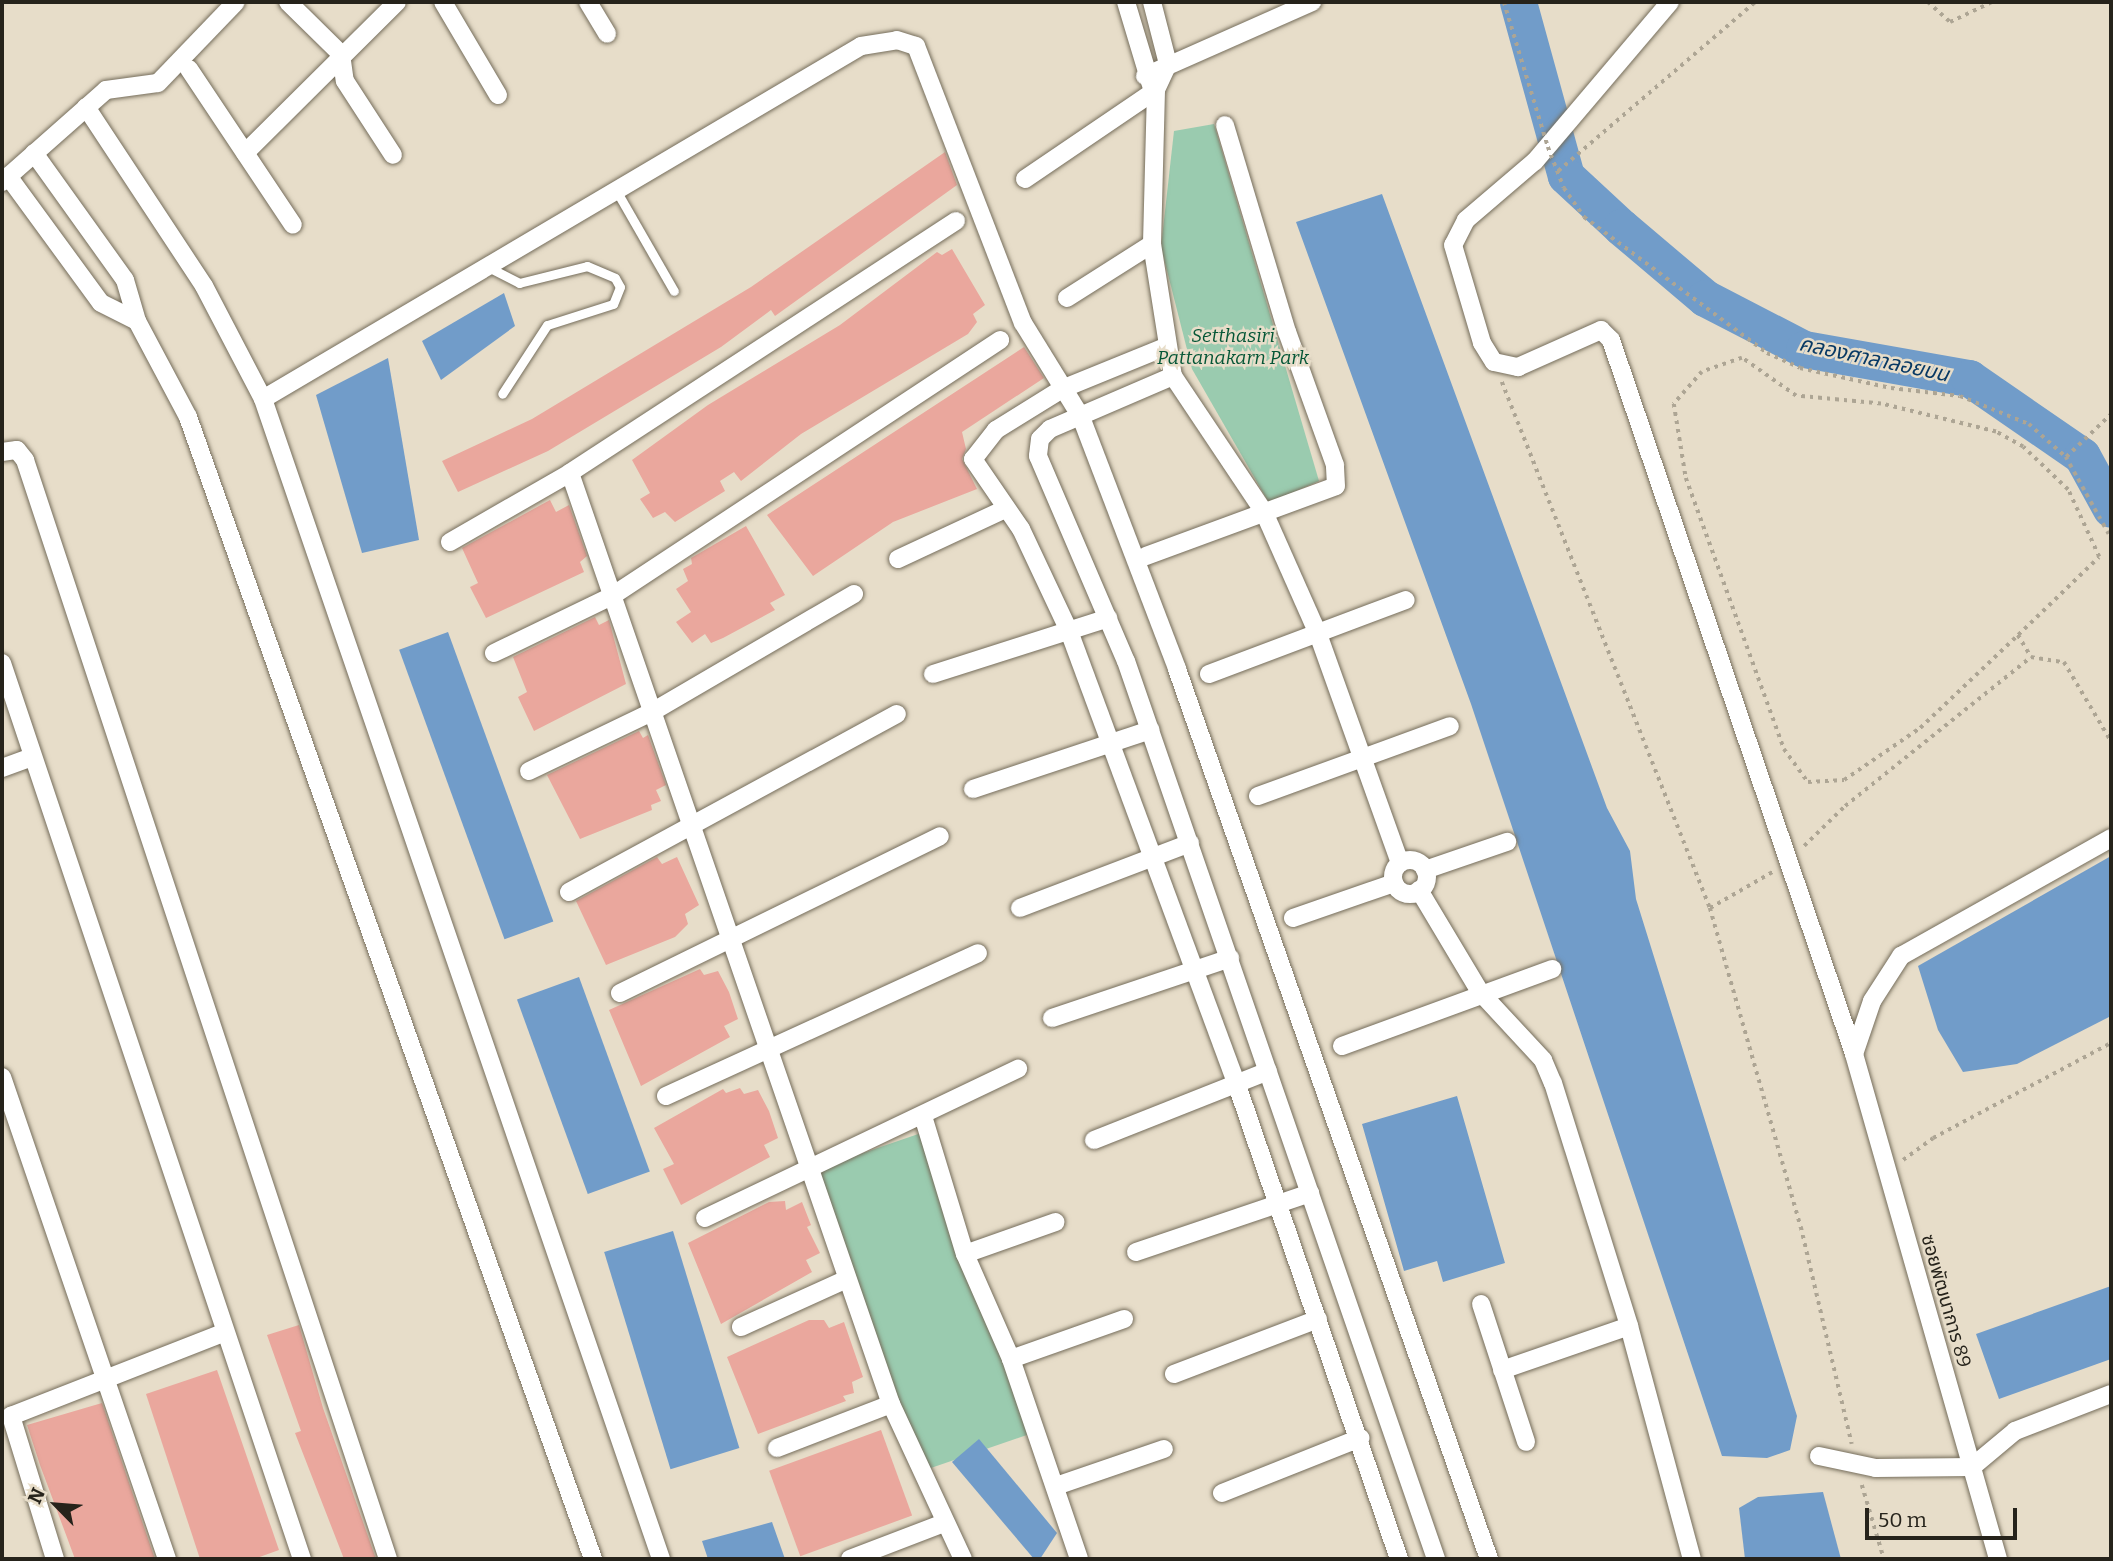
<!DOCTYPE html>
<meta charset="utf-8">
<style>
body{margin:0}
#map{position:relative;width:2113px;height:1561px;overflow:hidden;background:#e7ddc9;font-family:Bitter,"Noto Sans Thai",serif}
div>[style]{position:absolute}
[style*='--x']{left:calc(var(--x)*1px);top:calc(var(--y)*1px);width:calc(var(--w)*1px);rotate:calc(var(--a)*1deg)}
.green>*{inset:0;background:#9acbaf;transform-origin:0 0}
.water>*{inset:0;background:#719cc9;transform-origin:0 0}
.river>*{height:37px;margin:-18.5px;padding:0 18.5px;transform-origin:18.5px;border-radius:18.5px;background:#719cc9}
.building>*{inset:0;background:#eaa79d;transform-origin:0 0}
.path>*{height:3.5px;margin-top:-1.75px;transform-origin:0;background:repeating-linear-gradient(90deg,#ada594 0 3.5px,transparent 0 8.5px)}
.roads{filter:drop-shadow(0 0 2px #756d5b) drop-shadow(0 0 2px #756d5b)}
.lane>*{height:9px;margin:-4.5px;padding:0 4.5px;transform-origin:4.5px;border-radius:4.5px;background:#fff}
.street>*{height:18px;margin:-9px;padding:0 9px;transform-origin:9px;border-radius:9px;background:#fff}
.street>.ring{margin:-9px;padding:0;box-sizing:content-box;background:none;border:18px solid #fff;border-radius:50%}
.path-bridge>*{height:3.5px;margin-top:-1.75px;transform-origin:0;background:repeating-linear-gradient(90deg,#ada594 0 3.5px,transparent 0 8.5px)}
span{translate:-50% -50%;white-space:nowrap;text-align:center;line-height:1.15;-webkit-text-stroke:5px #e7ddc9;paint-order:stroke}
.park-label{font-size:19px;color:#045636;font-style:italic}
.street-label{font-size:19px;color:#26231b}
.water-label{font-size:21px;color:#083964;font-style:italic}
.frame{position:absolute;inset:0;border:4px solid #26231b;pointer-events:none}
.north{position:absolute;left:21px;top:1470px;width:70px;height:70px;-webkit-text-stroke:5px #e7ddc9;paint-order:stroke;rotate:295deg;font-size:19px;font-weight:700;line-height:28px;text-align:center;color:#26231b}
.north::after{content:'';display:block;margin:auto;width:24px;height:32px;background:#26231b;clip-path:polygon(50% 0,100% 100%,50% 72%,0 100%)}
.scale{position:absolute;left:1865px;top:1508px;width:152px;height:32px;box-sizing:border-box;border:4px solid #26231b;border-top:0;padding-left:9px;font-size:21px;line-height:24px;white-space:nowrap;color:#26231b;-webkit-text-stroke:5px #e7ddc9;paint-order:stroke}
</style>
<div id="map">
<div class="green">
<i style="clip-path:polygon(1214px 124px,1319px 481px,1269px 503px,1192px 369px,1161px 247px,1174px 131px)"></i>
<i style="left:927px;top:1131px;width:320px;height:123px;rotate:71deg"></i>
</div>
<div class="water">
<i style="clip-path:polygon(1382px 194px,1607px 808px,1630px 851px,1636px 899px,1797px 1416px,1790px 1450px,1767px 1458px,1722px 1456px,1471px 704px,1296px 222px)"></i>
<i style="clip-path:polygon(504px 293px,515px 326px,441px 380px,422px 341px)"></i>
<i style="clip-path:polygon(388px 358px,419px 540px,362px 553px,316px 395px)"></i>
<i style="left:448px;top:632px;width:308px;height:52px;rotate:70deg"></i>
<i style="clip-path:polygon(2111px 856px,2111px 1016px,2017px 1064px,1963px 1072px,1938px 1030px,1918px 966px)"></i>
<i style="left:579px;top:977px;width:207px;height:66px;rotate:70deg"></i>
<i style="clip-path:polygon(1457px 1096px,1505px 1263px,1443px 1282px,1437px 1261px,1404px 1271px,1362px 1124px)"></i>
<i style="left:673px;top:1231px;width:227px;height:72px;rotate:73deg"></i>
<i style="clip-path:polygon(2111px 1286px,2111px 1359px,1999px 1399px,1976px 1334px)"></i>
<i style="clip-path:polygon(979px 1439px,1057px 1533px,1040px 1559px,1034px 1559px,952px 1462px)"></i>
<i style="clip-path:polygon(1823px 1492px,1841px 1559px,1745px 1559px,1739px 1508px,1758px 1497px)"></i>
<i style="clip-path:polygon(772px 1522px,785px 1559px,708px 1559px,702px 1541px)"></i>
</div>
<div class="river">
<i style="--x:1518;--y:2;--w:180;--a:74.6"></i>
<i style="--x:1566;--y:176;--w:75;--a:42.8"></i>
<i style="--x:1621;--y:227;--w:110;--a:40.2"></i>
<i style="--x:1705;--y:298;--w:111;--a:27.3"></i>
<i style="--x:1804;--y:349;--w:168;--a:10"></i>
<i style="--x:1969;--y:378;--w:137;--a:34.6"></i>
<i style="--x:2082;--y:456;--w:60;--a:61.3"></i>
</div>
<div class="building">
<i style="clip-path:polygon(945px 152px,957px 185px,775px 316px,771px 310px,721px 347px,548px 451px,458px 492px,442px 461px,532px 419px,751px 287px)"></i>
<i style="clip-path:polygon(952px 249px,985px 305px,973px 314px,977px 322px,968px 334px,801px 434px,741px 481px,734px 472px,720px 481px,725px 491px,675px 522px,665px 512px,653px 518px,640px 499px,650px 493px,632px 460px,708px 405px,840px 325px,937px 252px,942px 255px)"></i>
<i style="clip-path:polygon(1024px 347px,1044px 378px,962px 432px,966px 449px,962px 459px,977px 489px,893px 522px,813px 576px,767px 515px)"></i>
<i style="clip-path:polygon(550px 500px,556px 512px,569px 505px,587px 556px,580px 562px,584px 572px,486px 618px,470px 587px,478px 583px,462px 548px)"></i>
<i style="clip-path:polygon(746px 526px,785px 595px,770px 603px,775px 610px,723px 638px,711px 643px,705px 634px,692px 643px,676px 622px,691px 612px,676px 589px,688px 581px,683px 569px,692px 564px,691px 558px)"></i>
<i style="clip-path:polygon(595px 617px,599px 625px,609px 620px,626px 684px,534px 731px,518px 697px,527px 692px,513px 657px)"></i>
<i style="clip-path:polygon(639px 731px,643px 738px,648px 735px,666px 785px,656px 790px,661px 801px,651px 805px,652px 810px,580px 839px,547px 775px)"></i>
<i style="clip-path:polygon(657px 857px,662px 864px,677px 857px,699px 905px,685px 914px,688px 924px,675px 937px,606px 965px,576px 901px)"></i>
<i style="clip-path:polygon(700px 969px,704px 975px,718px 971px,729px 992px,738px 1019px,724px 1026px,730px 1037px,641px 1086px,609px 1010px)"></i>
<i style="clip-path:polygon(740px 1088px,744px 1094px,758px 1090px,769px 1111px,778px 1138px,764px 1145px,770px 1157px,681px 1205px,663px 1169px,674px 1164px,654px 1128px,723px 1089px,726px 1093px)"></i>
<i style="clip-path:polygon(785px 1201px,786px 1210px,802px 1202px,811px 1225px,807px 1227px,820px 1253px,806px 1260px,812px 1272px,721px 1324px,688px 1243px,769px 1202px)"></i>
<i style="clip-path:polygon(809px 1320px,824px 1320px,829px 1328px,844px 1322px,863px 1377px,852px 1382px,854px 1393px,843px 1396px,846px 1401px,758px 1434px,727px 1357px)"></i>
<i style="clip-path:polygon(299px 1325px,323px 1408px,376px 1559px,344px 1559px,295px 1433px,301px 1431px,267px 1335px)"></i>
<i style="clip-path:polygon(217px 1370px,279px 1550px,254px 1559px,200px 1559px,146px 1394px)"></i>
<i style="clip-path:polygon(102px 1403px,144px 1527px,155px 1559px,75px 1559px,40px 1465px,27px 1425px)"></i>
<i style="left:881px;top:1430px;width:91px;height:119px;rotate:70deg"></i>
</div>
<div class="path">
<i style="--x:1928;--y:2;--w:30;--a:42"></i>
<i style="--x:1950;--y:22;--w:47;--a:-25.5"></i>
<i style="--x:1558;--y:171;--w:260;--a:-40.6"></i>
<i style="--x:1502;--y:382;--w:566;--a:68.42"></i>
<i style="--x:1710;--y:908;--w:74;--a:-30"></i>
<i style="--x:2066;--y:457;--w:62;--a:-43.7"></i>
<i style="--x:2018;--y:635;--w:112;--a:-43.9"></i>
<i style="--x:2099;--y:557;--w:74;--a:-114.8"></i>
<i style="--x:2068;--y:490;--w:62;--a:-136.3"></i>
<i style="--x:2023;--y:447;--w:31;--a:-151"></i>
<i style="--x:1996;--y:432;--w:118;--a:-166.3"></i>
<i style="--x:1881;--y:404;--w:85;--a:-174.6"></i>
<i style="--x:1796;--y:396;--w:66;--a:-144.9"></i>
<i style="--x:1742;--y:358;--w:42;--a:160.7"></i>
<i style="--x:1702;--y:372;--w:43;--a:131.2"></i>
<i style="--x:1674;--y:404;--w:75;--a:80.8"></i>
<i style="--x:1686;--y:478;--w:288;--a:70.1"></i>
<i style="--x:1784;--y:749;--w:41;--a:54"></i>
<i style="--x:1808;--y:782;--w:36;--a:-3"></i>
<i style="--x:1844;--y:780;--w:92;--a:-34.4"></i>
<i style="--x:1920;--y:728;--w:135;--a:-43.5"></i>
<i style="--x:2018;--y:635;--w:26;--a:59"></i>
<i style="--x:1804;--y:846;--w:57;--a:-44.3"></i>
<i style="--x:1845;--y:806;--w:238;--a:-38.7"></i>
<i style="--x:2031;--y:657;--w:33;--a:9"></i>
<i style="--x:2064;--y:662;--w:92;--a:59.3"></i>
<i style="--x:1710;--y:908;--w:332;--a:74.1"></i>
<i style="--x:1801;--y:1227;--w:223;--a:76.8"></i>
<i style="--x:1903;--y:1160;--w:37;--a:-36"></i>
<i style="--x:1933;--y:1138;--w:202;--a:-28.1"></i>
<i style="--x:1862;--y:1485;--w:77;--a:73.4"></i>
</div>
<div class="roads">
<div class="lane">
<i style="--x:617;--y:192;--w:114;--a:60.1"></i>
<i style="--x:490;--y:268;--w:33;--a:27"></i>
<i style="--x:519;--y:283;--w:70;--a:-14"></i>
<i style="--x:587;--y:266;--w:30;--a:23"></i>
<i style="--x:615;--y:278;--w:10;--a:61"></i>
<i style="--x:620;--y:287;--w:18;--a:112"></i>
<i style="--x:613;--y:304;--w:69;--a:162.3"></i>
<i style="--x:547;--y:325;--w:82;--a:123.1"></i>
</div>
<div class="street">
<i style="--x:288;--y:2;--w:74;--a:44.5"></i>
<i style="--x:341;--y:54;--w:27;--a:82"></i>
<i style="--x:345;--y:81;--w:88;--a:57"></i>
<i style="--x:443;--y:2;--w:108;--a:59.4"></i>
<i style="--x:588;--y:2;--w:37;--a:59"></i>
<i style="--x:1126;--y:2;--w:87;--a:73.2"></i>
<i style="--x:1152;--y:2;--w:64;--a:75.5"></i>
<i style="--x:1168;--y:64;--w:29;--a:115"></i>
<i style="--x:1156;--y:90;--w:154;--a:91.5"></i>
<i style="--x:1152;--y:244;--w:134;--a:81"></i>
<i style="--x:1173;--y:376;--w:164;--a:56.2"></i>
<i style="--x:1264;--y:512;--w:133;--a:66.1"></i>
<i style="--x:1318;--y:634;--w:243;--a:70.3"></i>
<i style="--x:1670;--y:2;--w:209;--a:130.3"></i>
<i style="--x:1535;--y:161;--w:91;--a:139.5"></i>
<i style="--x:1466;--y:220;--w:28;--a:117"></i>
<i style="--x:1453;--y:245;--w:102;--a:73.5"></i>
<i style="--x:1482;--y:343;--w:22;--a:58"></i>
<i style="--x:1494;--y:362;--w:25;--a:12"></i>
<i style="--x:1518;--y:367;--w:91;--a:-24"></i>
<i style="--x:1601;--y:330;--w:14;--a:45"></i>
<i style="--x:1611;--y:340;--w:754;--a:71.2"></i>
<i style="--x:1854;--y:1054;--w:525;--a:74.08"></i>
<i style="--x:189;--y:69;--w:187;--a:56.3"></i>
<i style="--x:1145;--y:76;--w:183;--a:-23.9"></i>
<i style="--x:86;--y:107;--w:214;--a:56.6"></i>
<i style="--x:204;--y:286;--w:127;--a:62.4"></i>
<i style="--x:263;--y:399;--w:694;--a:-30.55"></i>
<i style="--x:861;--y:46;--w:36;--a:-9"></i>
<i style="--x:897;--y:40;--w:20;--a:18"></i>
<i style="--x:916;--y:46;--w:297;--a:68.9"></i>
<i style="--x:1023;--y:323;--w:110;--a:58.3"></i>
<i style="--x:1081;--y:417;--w:270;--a:69.1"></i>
<i style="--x:1177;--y:669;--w:943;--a:70.68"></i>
<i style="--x:34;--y:153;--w:156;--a:54.4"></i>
<i style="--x:125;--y:280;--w:43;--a:73.7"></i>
<i style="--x:137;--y:321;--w:109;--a:62"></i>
<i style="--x:188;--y:417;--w:1212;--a:70.47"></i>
<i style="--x:245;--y:153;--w:214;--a:-44.8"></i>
<i style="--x:8;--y:176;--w:157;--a:53.8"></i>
<i style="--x:101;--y:303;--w:40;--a:26.6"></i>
<i style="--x:1025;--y:179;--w:158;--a:-34.2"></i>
<i style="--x:2;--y:182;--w:139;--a:-41.5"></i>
<i style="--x:106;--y:90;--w:52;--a:-7.7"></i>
<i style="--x:158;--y:83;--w:112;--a:-46.1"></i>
<i style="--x:956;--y:221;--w:461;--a:146.9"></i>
<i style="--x:570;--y:473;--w:985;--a:70.98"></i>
<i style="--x:891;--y:1404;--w:171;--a:65.1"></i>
<i style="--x:1067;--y:298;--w:101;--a:-32.4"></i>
<i style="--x:1165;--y:347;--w:111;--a:157.8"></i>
<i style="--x:1062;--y:389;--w:78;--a:148.2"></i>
<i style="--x:996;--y:430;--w:37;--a:128"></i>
<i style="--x:973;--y:459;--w:85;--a:55.6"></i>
<i style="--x:1021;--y:529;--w:113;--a:64.8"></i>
<i style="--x:1069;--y:631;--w:484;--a:69.7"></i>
<i style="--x:1237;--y:1085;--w:501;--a:71.13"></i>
<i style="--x:1173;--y:376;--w:134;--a:156.7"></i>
<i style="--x:1050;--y:429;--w:14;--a:135"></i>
<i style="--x:1040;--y:439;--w:17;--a:97"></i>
<i style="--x:1038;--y:456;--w:223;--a:66.8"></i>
<i style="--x:1126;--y:661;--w:950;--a:70.95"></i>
<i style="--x:263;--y:399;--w:1226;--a:71.06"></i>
<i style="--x:2;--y:452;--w:15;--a:-8"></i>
<i style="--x:17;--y:450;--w:13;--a:51"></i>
<i style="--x:25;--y:460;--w:1157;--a:71.72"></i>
<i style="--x:450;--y:542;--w:138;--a:-29.9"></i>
<i style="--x:1146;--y:556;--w:202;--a:-20.2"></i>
<i style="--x:1336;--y:486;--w:21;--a:-93"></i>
<i style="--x:1335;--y:465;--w:141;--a:-109.8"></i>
<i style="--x:1287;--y:332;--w:216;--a:-106.7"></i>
<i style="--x:898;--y:559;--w:118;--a:-25"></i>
<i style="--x:494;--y:653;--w:131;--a:-25.8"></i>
<i style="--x:612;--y:596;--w:465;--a:-33.4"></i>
<i style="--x:2;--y:663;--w:945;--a:71.49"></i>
<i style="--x:933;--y:674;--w:184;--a:-17.7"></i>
<i style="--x:1209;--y:674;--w:210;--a:-20.6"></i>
<i style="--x:2;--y:768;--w:32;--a:-20"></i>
<i style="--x:529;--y:771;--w:136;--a:-25.6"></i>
<i style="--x:652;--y:712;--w:234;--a:-30.3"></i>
<i style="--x:973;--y:789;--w:187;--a:-18.4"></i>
<i style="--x:1258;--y:796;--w:204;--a:-20"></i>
<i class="ring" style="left:1393px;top:860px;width:16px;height:16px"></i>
<i style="--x:1425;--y:870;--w:87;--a:-18.9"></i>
<i style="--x:1419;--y:890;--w:119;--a:59.1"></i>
<i style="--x:1480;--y:992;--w:93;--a:47.2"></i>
<i style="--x:1543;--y:1060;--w:25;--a:67"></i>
<i style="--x:1553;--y:1083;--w:255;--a:72.6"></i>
<i style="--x:1629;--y:1326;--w:241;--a:74.9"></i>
<i style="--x:569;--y:892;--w:373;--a:-28.5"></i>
<i style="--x:1020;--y:908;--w:182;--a:-20.9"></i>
<i style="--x:1293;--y:918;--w:107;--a:-19.1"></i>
<i style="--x:620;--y:993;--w:356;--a:-26.1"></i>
<i style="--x:1052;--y:1018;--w:188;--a:-18.6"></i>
<i style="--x:1342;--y:1046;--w:224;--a:-20.1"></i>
<i style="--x:1854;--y:1054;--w:56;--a:-71.2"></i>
<i style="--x:1872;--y:1001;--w:54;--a:-57.2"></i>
<i style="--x:1901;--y:956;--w:241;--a:-29.3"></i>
<i style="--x:2;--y:1077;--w:509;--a:71.1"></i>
<i style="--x:666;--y:1096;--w:343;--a:-24.6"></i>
<i style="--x:923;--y:1116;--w:144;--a:73.1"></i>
<i style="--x:965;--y:1254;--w:115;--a:66.3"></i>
<i style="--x:1011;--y:1359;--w:211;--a:71.2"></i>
<i style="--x:1094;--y:1140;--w:187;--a:-21.6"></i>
<i style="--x:705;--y:1218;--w:347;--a:-25.5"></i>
<i style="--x:1136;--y:1252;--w:184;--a:-18.7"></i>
<i style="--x:965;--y:1254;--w:96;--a:-19.4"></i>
<i style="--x:1481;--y:1304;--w:145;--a:71.9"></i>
<i style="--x:741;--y:1327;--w:116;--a:-24.4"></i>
<i style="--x:1011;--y:1359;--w:120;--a:-19.5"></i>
<i style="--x:1502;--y:1370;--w:134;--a:-19.1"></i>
<i style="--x:1174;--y:1374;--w:154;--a:-20.9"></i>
<i style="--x:777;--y:1448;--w:122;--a:-21.1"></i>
<i style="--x:1819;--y:1456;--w:58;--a:11.9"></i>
<i style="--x:1876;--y:1468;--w:96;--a:-0.6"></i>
<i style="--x:1972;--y:1467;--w:56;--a:-39.9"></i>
<i style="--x:2015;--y:1431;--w:103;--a:-21.1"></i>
<i style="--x:1056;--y:1486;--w:114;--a:-18.9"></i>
<i style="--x:1222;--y:1493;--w:149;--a:-21.7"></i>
<i style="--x:55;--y:1559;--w:150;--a:-107.1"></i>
<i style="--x:11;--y:1416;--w:230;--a:-21.4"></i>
<i style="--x:850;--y:1559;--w:101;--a:-21"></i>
</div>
</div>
<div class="path-bridge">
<i style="--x:1504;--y:2;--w:152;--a:73.1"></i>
<i style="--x:1548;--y:147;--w:44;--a:68.7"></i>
<i style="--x:1564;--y:188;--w:35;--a:55"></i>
<i style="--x:1584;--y:217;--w:228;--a:36.6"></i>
<i style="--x:1767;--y:353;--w:36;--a:24"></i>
<i style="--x:1800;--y:368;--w:93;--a:12.4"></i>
<i style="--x:1891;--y:388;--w:69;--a:6.6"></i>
<i style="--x:1960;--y:396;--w:74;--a:22.1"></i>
<i style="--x:2029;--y:424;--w:50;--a:41.7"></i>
<i style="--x:2066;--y:457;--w:93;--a:60.9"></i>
</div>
<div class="park-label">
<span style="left:1233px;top:347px">Setthasiri<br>Pattanakarn Park</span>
</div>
<div class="street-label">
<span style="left:1946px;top:1301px;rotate:74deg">ซอยพัฒนาการ 89</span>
</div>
<div class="water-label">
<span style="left:1874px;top:359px;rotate:12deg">คลองศาลาลอยบน</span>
</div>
<div class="frame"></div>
<div class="north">N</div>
<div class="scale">50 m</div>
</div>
